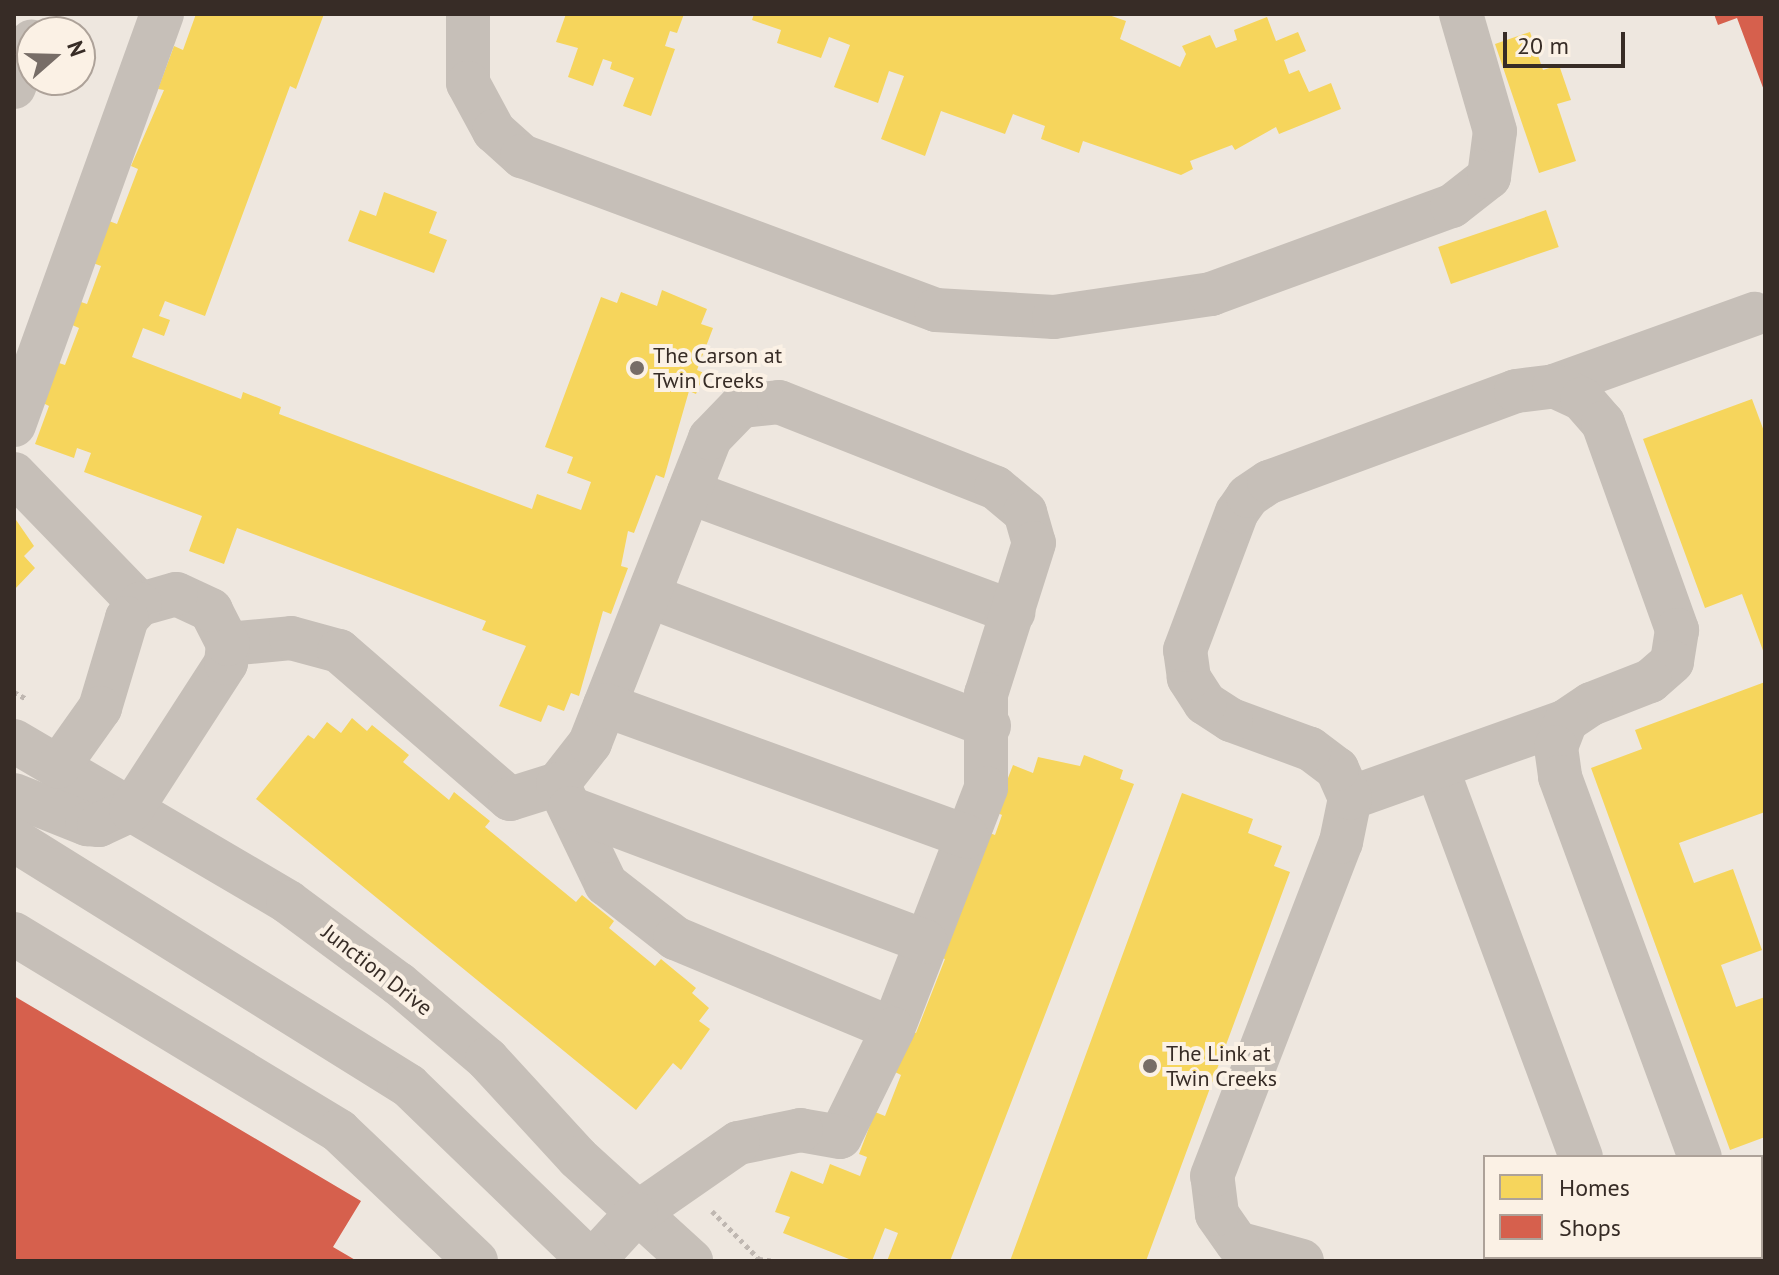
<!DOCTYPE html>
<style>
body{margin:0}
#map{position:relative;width:1779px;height:1275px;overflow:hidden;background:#eee7df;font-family:"PT Sans",sans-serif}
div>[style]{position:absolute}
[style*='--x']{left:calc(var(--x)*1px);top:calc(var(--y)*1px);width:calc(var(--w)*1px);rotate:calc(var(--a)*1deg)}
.homes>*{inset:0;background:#f6d55c;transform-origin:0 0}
.shops>*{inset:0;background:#d6604d}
.path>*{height:5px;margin-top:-2.5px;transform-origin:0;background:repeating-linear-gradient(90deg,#bfb7b1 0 4px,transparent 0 8px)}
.minor>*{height:44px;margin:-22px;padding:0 22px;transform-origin:22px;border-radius:22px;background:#c6bfb8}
.dots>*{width:22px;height:22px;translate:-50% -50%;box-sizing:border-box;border:4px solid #fbf1e5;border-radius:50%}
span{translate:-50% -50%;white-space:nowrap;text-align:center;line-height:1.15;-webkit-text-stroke:8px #fbf1e5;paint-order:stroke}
.poi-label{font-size:22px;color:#372c26}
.left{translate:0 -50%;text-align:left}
.street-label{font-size:22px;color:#372c26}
.frame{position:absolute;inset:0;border:16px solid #372c26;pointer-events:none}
.legend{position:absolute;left:1483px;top:1155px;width:280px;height:104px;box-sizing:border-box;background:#fbf1e5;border:2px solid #ada299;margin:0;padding:10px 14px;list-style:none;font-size:24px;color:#372c26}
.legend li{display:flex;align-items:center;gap:16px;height:40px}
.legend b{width:40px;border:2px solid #ada299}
.north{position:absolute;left:16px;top:16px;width:80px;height:80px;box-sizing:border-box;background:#fbf1e5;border:2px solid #ada299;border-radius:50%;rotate:70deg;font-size:22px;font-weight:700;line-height:32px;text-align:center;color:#372c26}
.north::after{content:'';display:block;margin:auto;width:28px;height:36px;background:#776d67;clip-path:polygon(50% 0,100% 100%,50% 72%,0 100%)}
.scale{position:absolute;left:1503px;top:32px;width:122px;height:36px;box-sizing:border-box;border:4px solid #372c26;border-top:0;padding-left:10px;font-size:24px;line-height:28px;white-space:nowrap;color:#372c26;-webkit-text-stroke:6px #fbf1e5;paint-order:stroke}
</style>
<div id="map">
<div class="homes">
<i style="clip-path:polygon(196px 14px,324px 14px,296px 89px,290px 86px,205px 316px,165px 301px,159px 316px,170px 320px,164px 336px,143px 328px,132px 357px,241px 399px,243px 392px,281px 407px,279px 414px,532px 509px,537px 494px,581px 510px,591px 482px,567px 473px,573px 457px,545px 447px,601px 297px,617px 303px,621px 292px,657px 306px,662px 290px,707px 309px,701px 324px,713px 328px,697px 370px,704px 373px,696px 394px,689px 391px,664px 478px,656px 475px,634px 533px,628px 531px,621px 566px,628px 568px,611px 614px,603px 611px,579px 696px,571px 693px,564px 711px,548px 705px,541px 722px,499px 706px,526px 646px,482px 630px,486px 621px,237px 528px,224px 564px,189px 551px,202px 516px,84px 472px,91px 453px,77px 448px,74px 458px,35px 444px,49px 406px,41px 402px,56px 362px,65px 365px,79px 328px,70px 324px,78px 301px,87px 304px,101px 266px,93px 263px,109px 221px,117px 224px,138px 169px,131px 166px,164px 90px,158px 89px,174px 46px,183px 50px)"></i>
<i style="clip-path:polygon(566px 14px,684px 14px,677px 33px,670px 31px,665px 46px,675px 49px,651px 116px,623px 106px,634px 78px,610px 69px,612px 62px,603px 59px,593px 86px,568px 77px,578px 48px,556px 42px)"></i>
<i style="clip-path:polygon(754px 14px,1106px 14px,1126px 21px,1120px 39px,1180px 67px,1186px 54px,1182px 46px,1210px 35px,1216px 48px,1237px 40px,1234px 30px,1267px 17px,1276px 41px,1298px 32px,1306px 51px,1284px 60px,1289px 74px,1299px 70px,1309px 92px,1331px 83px,1341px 109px,1279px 134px,1276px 127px,1235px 150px,1232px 145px,1190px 161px,1193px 169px,1181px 175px,1083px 141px,1079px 153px,1041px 139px,1045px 126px,1013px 114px,1005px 134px,941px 111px,925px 156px,881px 139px,904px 76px,889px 71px,878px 103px,834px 87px,850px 45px,829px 37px,821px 58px,777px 43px,781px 30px,752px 20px)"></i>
<i style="clip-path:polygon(1530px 32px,1543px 70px,1559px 65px,1571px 100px,1557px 104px,1576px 161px,1539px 173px,1495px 44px)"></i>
<i style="clip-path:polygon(384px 192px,437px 212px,429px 233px,447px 240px,434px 273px,348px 241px,360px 210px,376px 216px)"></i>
<i style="left:1546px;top:210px;width:39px;height:114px;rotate:71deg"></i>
<i style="clip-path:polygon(1752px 399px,1765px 434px,1765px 656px,1742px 594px,1705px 608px,1643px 439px)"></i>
<i style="clip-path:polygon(14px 517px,34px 546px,24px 556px,35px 568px,14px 590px)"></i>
<i style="clip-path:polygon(1765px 682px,1765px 812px,1679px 843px,1694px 883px,1733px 869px,1762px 950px,1721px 965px,1736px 1007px,1765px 997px,1765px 1137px,1730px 1150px,1591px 768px,1642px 749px,1635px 730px)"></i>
<i style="clip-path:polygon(352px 718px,367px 731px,372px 725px,409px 755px,403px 762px,449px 800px,454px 792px,490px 821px,485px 827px,576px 902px,582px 895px,614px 921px,609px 928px,655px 966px,661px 959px,696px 988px,692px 993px,709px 1008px,699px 1021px,710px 1029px,681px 1070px,673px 1063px,636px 1110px,256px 799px,308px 735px,314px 739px,327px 722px,341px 733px)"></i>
<i style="clip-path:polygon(1084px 755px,1123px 770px,1120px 779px,1134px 784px,950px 1261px,887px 1261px,898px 1233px,885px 1228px,872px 1261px,854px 1261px,783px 1233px,790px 1217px,775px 1212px,791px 1171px,823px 1184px,830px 1164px,860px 1176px,867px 1157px,859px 1154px,875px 1112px,885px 1116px,901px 1075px,893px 1071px,909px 1030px,916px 1033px,945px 959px,936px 956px,987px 832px,995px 835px,1002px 815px,995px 812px,1013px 765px,1033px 773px,1038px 757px,1080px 766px)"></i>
<i style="clip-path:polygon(1182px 793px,1253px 819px,1248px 833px,1282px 846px,1274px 866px,1290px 872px,1146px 1261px,1010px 1261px)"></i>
<i style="clip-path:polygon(1761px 1249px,1765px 1261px,1667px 1261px,1761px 1257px)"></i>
</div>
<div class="shops">
<i style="clip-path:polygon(1714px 14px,1765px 14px,1765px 93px,1737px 18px,1718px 25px)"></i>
<i style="clip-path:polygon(14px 996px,361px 1201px,333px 1247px,357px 1261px,14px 1261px)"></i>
</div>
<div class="path">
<i style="--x:14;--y:692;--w:13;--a:29"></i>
<i style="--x:712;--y:1211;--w:67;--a:45.6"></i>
<i style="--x:759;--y:1259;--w:16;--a:7"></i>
</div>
<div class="minor">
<i style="--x:468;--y:14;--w:69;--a:90"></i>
<i style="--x:468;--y:83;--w:55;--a:61.6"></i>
<i style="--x:494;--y:131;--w:38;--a:42"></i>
<i style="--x:522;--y:156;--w:442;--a:20.4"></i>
<i style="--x:936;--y:310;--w:118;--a:3.4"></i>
<i style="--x:1054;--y:317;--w:159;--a:-8.3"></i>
<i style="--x:1211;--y:294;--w:257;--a:-20.1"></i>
<i style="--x:1452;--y:206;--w:47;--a:-38.1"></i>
<i style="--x:1489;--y:177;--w:46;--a:-82.6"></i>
<i style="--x:1495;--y:131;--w:122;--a:-106.2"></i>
<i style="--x:14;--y:87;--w:49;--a:-68.6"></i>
<i style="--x:1554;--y:386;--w:213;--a:-19.8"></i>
<i style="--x:14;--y:425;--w:437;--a:-70.2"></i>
<i style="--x:14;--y:474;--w:181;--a:45.9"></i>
<i style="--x:689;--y:492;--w:346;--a:20.3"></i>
<i style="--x:649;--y:596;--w:364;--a:20.9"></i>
<i style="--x:228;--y:644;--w:63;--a:-5.4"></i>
<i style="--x:291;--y:638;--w:50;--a:15.2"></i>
<i style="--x:339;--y:651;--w:226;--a:40.9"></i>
<i style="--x:510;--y:799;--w:50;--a:-17.4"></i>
<i style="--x:558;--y:784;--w:52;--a:-52"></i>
<i style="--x:590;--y:743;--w:328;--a:-68.5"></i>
<i style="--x:710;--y:438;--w:45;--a:-45.9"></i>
<i style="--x:741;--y:406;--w:38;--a:-6"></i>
<i style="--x:779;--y:402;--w:233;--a:21.6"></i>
<i style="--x:996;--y:488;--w:38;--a:40"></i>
<i style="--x:1025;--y:512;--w:32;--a:74"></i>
<i style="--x:1034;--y:543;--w:158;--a:107.6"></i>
<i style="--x:986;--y:694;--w:94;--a:90"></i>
<i style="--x:986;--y:788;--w:258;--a:111.1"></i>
<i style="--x:605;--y:705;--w:385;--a:20"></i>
<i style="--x:14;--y:741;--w:318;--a:30.4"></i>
<i style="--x:288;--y:902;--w:138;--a:36.5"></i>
<i style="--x:399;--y:984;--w:116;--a:40.4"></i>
<i style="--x:487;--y:1059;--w:134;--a:47.4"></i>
<i style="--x:578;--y:1158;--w:153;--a:42.3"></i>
<i style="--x:1437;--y:768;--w:415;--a:69.7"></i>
<i style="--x:558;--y:784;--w:111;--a:64.4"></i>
<i style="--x:606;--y:884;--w:88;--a:38"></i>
<i style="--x:675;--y:938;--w:236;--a:22.7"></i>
<i style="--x:893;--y:1029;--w:120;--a:116.1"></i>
<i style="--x:840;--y:1137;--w:40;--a:-170"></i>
<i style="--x:801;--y:1130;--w:64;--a:168.3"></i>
<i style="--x:738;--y:1143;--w:124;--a:145.2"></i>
<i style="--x:636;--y:1214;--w:64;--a:132.5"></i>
<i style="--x:14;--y:795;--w:79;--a:21.7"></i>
<i style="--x:87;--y:824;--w:12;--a:5"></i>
<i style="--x:99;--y:825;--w:35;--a:-25"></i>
<i style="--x:131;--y:810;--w:175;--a:-57.1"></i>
<i style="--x:226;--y:663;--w:19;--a:-84"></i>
<i style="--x:228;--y:644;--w:38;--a:-117"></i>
<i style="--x:211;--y:610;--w:38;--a:-155"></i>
<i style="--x:176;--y:594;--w:37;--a:164"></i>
<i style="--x:140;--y:604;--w:19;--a:133"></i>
<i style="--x:127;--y:618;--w:94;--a:106.7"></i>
<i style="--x:100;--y:708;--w:72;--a:125.4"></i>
<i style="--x:1350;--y:798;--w:229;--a:-19.6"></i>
<i style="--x:570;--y:808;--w:380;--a:20.6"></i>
<i style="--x:14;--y:840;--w:465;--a:31.9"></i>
<i style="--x:409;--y:1086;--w:252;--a:44"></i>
<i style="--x:14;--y:934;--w:380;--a:31.2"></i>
<i style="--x:339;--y:1131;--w:189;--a:43.5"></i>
<i style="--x:1761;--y:1229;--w:4;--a:0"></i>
<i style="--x:1302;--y:1261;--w:67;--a:-164.5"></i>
<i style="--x:1237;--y:1243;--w:35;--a:-125"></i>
<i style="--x:1217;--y:1214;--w:38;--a:-97"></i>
<i style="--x:1212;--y:1176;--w:358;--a:-68.9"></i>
<i style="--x:1341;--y:842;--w:45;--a:-78.4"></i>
<i style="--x:1350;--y:798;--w:32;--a:-114"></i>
<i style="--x:1337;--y:769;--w:34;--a:-143"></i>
<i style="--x:1310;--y:749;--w:84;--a:-159.8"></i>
<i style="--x:1231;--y:720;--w:31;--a:-147"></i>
<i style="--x:1205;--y:703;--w:30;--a:-123"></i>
<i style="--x:1189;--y:678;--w:28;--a:-98"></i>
<i style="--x:1185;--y:650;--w:147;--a:-69.4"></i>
<i style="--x:1237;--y:512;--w:19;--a:-55"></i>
<i style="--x:1248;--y:496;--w:25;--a:-34"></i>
<i style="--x:1269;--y:482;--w:263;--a:-20.2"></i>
<i style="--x:1516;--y:391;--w:38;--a:-7"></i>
<i style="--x:1554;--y:386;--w:31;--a:25"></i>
<i style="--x:1582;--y:399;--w:32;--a:49"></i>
<i style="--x:1603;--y:423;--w:220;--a:70.3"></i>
<i style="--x:1677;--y:630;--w:32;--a:99"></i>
<i style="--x:1672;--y:662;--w:29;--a:139"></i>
<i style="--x:1650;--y:681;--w:63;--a:158.7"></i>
<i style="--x:1591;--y:704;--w:30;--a:146"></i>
<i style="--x:1566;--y:721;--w:28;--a:111"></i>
<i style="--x:1556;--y:747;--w:30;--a:82"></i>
<i style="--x:1560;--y:777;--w:405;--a:69.8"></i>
<i style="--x:1542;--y:1261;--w:28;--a:-8"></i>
</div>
<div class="dots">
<i style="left:637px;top:368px;background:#776d67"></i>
<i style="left:1150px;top:1066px;background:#776d67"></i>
</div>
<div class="poi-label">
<span class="left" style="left:653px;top:368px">The Carson at<br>Twin Creeks</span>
<span class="left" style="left:1166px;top:1066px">The Link at<br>Twin Creeks</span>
</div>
<div class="street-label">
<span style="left:377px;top:970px;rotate:38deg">Junction Drive</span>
</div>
<div class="frame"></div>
<ul class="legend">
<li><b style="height:22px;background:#f6d55c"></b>Homes</li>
<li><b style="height:22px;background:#d6604d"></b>Shops</li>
</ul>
<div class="north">N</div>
<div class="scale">20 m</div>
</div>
